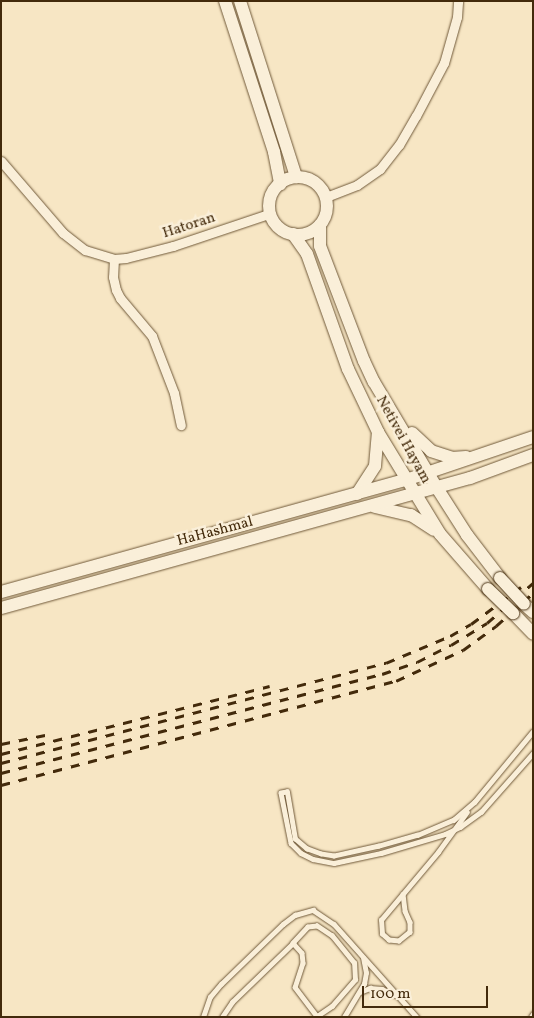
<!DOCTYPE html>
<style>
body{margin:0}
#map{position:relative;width:534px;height:1018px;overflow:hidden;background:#f7e6c4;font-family:Vollkorn,serif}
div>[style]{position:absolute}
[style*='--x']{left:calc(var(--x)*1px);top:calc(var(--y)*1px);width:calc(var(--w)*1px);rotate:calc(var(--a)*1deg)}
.roads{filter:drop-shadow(0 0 1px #705939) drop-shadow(0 0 1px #705939)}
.lane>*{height:4.5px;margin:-2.25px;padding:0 2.25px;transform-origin:2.25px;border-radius:2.25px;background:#faefd9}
.street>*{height:9px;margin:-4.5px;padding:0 4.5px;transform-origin:4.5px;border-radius:4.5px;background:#faefd9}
.secondary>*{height:12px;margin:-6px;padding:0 6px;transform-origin:6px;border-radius:6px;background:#faefd9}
.secondary>.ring{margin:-6px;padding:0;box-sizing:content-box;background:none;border:12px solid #faefd9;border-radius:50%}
.rail>*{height:2.5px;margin-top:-1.25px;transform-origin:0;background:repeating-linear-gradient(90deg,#432a0b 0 9px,transparent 0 18px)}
.bridges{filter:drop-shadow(0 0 1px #432a0b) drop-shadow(0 0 1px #432a0b)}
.secondary-bridge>*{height:12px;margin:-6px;padding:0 6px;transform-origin:6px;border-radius:6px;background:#faefd9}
span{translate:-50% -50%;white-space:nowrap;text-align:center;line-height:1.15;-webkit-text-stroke:5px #faefd9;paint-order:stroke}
.street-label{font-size:15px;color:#432a0b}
.frame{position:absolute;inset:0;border:2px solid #432a0b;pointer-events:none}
.scale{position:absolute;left:362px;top:986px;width:126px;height:22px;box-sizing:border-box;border:2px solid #432a0b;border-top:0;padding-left:6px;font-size:15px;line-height:18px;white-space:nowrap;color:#432a0b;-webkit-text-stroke:4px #faefd9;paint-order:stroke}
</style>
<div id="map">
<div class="roads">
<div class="lane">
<i style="--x:533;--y:732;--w:91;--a:129.6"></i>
<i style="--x:475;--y:802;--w:28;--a:139"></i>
<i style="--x:454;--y:820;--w:39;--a:157"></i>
<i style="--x:418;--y:835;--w:41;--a:164.2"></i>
<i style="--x:379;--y:846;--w:46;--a:167.5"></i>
<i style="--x:334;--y:856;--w:13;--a:-171"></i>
<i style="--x:321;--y:854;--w:15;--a:-160"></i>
<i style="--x:307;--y:849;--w:16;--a:-140"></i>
<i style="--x:295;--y:839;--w:48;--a:-99.7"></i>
<i style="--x:287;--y:792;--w:6;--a:171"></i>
<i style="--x:281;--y:793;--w:51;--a:78.7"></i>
<i style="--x:291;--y:843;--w:14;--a:45"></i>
<i style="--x:301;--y:853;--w:13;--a:27"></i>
<i style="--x:313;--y:859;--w:21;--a:11"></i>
<i style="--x:334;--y:863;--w:48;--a:-12"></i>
<i style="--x:381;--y:853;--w:67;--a:-16.5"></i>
<i style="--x:445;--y:834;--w:17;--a:-25"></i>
<i style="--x:460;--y:827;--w:26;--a:-36"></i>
<i style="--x:481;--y:812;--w:79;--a:-48.6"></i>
<i style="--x:403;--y:894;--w:17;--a:83"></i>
<i style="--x:405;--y:911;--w:12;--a:66"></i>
<i style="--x:410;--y:922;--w:10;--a:90"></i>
<i style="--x:410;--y:932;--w:14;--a:141"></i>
<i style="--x:399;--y:941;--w:10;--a:-174"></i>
<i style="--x:389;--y:940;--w:9;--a:-139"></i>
<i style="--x:382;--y:934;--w:14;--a:-94"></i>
<i style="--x:381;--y:920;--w:89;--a:-50"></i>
<i style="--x:438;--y:852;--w:49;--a:-54.1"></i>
<i style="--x:360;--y:992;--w:11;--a:-22"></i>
<i style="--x:370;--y:988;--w:12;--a:5"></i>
<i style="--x:382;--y:989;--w:14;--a:25"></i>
<i style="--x:317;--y:1016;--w:18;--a:-34"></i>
<i style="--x:332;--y:1006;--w:35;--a:-49"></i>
<i style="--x:355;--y:980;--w:17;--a:-93"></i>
<i style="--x:354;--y:963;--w:35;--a:-129"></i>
<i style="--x:332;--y:936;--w:18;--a:-146"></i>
<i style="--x:317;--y:926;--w:9;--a:174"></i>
<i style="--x:308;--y:927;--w:22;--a:133"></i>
<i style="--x:293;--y:943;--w:13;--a:48"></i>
<i style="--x:302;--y:953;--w:10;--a:84"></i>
<i style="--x:303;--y:963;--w:25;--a:108"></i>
<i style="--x:295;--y:987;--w:36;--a:53"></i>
<i style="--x:317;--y:1016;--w:1;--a:90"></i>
<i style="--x:203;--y:1017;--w:21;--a:-71"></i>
<i style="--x:210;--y:997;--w:17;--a:-50"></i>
<i style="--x:221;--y:984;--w:86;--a:-44.1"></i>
<i style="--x:283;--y:924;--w:15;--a:-37"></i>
<i style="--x:295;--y:915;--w:19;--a:-16"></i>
<i style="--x:313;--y:910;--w:25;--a:34"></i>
<i style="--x:334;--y:924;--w:125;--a:48.3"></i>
<i style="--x:222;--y:1017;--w:18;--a:-56"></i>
<i style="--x:232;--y:1002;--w:85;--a:-44"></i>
<i style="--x:344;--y:1017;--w:39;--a:-59"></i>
<i style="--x:364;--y:984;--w:11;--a:-80"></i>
<i style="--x:366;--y:973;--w:15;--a:-101"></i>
<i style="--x:531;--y:1017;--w:4;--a:-56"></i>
</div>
<div class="street">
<i style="--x:1;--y:161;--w:95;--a:49.3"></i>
<i style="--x:63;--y:233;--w:28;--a:38"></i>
<i style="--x:85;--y:250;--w:30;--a:17"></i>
<i style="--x:114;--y:259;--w:12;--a:-5"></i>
<i style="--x:126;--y:258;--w:49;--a:-14.3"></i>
<i style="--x:173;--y:246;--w:103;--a:-18.6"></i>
<i style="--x:326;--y:197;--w:33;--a:-21"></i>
<i style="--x:357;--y:185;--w:28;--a:-35"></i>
<i style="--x:380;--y:169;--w:31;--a:-52"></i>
<i style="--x:399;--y:145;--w:34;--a:-60"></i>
<i style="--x:416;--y:116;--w:60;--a:-62.2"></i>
<i style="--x:444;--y:63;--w:48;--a:-74.2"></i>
<i style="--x:457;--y:17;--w:16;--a:-86"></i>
<i style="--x:114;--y:259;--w:18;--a:93"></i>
<i style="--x:113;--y:277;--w:13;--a:77"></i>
<i style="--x:116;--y:290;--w:9;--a:63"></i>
<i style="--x:120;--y:298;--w:50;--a:49.9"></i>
<i style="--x:152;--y:336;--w:61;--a:68.9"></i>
<i style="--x:174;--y:393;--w:33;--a:78"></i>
</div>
<div class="secondary">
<i style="--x:225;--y:1;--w:159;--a:72"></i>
<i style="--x:274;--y:152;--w:33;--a:79"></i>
<i style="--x:240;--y:1;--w:185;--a:72.3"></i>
<i class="ring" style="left:269px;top:177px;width:46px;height:46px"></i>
<i style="--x:320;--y:225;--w:21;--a:90"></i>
<i style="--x:320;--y:246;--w:123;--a:69.1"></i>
<i style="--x:364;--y:361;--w:23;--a:65"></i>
<i style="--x:374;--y:382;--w:123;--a:59.3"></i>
<i style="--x:437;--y:488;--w:56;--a:57.4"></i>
<i style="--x:467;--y:535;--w:54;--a:52.5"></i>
<i style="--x:293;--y:234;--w:24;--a:55"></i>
<i style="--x:307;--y:254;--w:122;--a:70.4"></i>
<i style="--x:348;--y:369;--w:70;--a:64.5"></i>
<i style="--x:378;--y:432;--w:119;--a:58.7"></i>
<i style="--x:440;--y:534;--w:73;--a:48.9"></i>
<i style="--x:412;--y:433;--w:26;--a:43"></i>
<i style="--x:431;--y:451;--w:22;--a:18"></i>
<i style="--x:452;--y:458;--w:14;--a:-4"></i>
<i style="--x:357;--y:494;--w:33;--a:-57"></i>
<i style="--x:375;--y:466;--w:34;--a:-85"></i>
<i style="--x:375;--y:507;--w:37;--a:13"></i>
<i style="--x:411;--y:515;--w:27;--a:33"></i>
<i style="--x:1;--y:592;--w:420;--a:-15.5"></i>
<i style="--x:406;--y:480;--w:134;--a:-18.7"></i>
<i style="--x:524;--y:604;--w:12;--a:42"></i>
<i style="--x:1;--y:608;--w:487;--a:-15.5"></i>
<i style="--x:470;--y:478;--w:67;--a:-20.1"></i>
<i style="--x:513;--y:613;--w:29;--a:46"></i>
</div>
</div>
<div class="rail">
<i style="--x:1;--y:744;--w:45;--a:-11.6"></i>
<i style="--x:1;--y:754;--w:277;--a:-14.2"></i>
<i style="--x:1;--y:763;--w:398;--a:-14.6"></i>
<i style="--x:386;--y:663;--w:69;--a:-22.9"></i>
<i style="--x:450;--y:636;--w:24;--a:-30"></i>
<i style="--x:471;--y:624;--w:62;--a:-36.5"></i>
<i style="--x:1;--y:773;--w:394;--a:-14.6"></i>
<i style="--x:382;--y:674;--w:37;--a:-19"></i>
<i style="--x:417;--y:662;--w:38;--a:-27"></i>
<i style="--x:451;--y:645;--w:42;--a:-31.4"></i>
<i style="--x:487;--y:623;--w:61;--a:-41"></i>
<i style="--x:1;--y:785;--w:408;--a:-14.8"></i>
<i style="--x:396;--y:681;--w:74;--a:-24.8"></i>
<i style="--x:463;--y:650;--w:41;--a:-36"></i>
<i style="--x:496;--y:626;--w:50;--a:-41.7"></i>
</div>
<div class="bridges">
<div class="secondary-bridge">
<i style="--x:500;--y:578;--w:35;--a:47"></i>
<i style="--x:488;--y:589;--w:35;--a:44"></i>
</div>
</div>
<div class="street-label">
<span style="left:189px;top:226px;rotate:-18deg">Hatoran</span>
<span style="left:403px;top:440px;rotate:61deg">Netivei Hayam</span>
<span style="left:215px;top:532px;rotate:-15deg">HaHashmal</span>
</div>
<div class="frame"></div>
<div class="scale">100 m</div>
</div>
